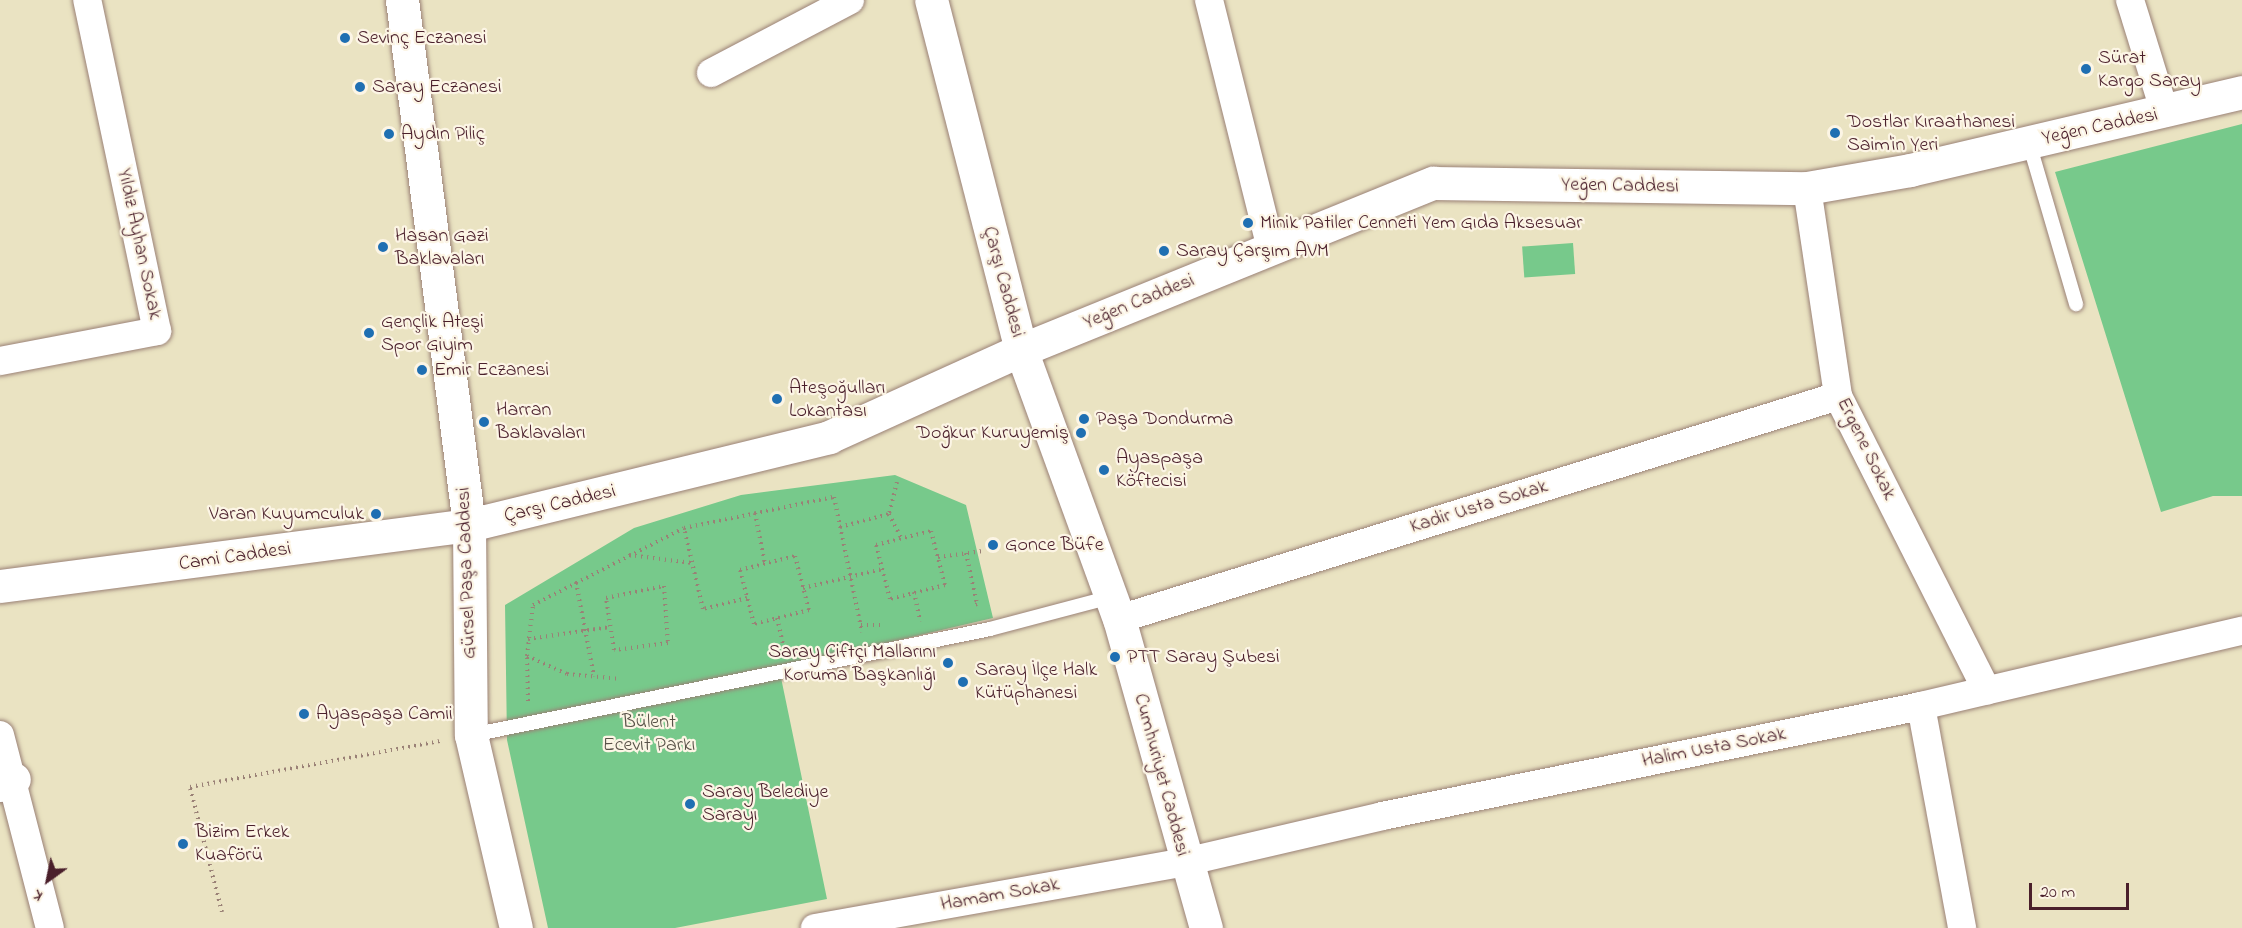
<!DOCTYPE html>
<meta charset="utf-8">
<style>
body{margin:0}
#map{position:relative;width:2242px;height:928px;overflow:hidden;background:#eae3c2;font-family:"Indie Flower",sans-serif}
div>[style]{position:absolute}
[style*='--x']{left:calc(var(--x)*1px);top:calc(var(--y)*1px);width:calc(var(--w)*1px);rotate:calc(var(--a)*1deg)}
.green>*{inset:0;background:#77c98b;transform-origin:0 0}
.path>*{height:4px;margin-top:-2px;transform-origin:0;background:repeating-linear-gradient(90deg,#9a8176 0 1.5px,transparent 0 6px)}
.roads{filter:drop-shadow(0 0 2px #9a8176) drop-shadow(0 0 2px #9a8176)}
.service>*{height:14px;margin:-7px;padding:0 7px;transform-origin:7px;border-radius:7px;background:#fff}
.minor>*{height:28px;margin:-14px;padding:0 14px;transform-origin:14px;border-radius:14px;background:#fff}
.primary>*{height:33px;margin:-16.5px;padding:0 16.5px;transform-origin:16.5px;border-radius:16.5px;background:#fff}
.trunk>*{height:33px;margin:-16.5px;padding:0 16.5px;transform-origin:16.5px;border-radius:16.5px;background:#fff}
.dots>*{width:16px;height:16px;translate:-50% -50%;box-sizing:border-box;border:3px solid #fcf5e5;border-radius:50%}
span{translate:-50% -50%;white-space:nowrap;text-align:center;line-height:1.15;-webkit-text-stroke:4.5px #fcf5e5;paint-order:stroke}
.poi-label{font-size:20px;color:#4a1f2b}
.left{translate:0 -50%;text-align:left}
.right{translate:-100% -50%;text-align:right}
.street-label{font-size:20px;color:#4a1f2b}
.park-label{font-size:20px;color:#585248}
.north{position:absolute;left:18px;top:850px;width:60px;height:60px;-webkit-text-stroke:4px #fcf5e5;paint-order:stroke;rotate:213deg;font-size:16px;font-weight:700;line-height:24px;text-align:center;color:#4a1f2b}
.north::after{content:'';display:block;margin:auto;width:21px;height:27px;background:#4a1f2b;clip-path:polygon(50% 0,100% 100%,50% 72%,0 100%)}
.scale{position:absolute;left:2029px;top:883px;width:100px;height:27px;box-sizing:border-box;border:3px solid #4a1f2b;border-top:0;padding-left:8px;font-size:18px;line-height:21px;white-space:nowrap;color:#4a1f2b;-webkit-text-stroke:4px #fcf5e5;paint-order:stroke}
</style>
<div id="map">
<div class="green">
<i style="clip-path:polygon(2242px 124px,2242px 496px,2213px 496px,2161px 512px,2055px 172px)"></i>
<i style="left:1573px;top:243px;width:31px;height:51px;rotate:86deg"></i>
<i style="clip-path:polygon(895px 475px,966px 505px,993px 618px,779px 668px,827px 899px,675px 928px,548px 928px,507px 740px,505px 605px,634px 528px,741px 495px)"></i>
</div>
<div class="path">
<i style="--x:897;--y:482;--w:33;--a:104"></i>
<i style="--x:889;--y:514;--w:27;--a:63"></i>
<i style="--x:755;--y:513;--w:52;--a:78.9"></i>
<i style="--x:840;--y:527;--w:51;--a:-14.9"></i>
<i style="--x:931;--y:531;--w:56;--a:75.5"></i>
<i style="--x:945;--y:585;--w:57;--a:165.7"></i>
<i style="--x:890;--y:599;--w:56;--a:-104.5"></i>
<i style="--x:876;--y:545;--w:57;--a:-14.3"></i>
<i style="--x:966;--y:553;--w:52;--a:77.8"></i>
<i style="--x:977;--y:604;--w:5;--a:158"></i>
<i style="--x:629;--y:555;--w:64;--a:7.2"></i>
<i style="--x:795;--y:556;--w:56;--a:75.5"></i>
<i style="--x:809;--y:610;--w:57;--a:165.7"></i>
<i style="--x:754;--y:624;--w:56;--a:-104.5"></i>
<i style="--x:740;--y:570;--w:57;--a:-14.3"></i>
<i style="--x:938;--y:557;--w:46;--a:-7.4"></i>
<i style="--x:576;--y:582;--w:96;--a:79.2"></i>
<i style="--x:664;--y:586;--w:57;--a:86"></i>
<i style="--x:668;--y:643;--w:54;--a:172.6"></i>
<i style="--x:614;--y:650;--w:53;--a:-98.7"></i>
<i style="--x:606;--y:598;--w:59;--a:-11.7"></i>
<i style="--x:803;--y:588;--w:82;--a:-13.4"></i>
<i style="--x:914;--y:592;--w:30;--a:78"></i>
<i style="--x:747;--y:598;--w:45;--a:166"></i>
<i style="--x:703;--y:609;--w:83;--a:-103.2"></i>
<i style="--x:684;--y:528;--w:153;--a:-11.7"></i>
<i style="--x:834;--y:497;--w:138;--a:78.3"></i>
<i style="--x:777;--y:618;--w:31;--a:77"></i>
<i style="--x:861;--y:625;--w:20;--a:0"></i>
<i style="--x:528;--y:639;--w:83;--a:-8.3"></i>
<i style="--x:527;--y:656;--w:44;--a:24.2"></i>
<i style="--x:567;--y:674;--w:54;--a:5.3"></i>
<i style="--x:528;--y:701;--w:45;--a:-91.3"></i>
<i style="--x:527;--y:656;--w:51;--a:-83.3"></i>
<i style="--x:533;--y:605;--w:169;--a:-27"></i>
<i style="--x:222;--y:912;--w:129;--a:-104.4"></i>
<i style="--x:190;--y:787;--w:254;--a:-10.4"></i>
</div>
<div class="roads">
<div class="service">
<i style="--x:2029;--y:143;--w:168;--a:73.7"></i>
<i style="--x:472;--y:735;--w:529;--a:-11.56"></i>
<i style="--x:990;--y:629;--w:125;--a:-14.8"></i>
</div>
<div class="minor">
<i style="--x:1209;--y:0;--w:256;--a:76"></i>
<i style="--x:2130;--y:0;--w:118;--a:72.8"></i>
<i style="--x:711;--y:73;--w:157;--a:-27.7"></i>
<i style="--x:1807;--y:188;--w:210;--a:81.5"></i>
<i style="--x:1838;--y:396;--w:330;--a:63.2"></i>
<i style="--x:0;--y:361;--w:160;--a:-10.8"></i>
<i style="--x:157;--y:331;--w:338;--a:-101.9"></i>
<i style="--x:1119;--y:619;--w:753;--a:-17.23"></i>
<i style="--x:1921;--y:706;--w:226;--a:79.5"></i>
<i style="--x:0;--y:735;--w:199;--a:75.5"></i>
<i style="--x:815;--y:928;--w:376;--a:-10.1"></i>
<i style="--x:1185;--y:862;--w:202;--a:-13.1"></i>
<i style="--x:1382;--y:816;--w:550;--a:-11.53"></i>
<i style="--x:1921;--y:706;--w:330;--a:-13.2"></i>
</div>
<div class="primary">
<i style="--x:0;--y:586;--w:473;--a:-7.4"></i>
<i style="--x:0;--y:785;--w:15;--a:-23"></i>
<i style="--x:1206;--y:928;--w:321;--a:-105.7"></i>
<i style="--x:1119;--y:619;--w:286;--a:-110"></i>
<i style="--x:1021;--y:350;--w:445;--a:-22.1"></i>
<i style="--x:1433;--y:183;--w:374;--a:0.8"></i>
<i style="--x:1807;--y:188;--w:105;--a:-9.9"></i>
<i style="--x:1910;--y:170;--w:341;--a:-13.2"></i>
</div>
<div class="trunk">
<i style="--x:402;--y:0;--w:529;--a:82.73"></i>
<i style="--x:469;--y:525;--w:210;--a:89.5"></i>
<i style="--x:471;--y:735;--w:198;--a:76.9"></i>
<i style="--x:469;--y:525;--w:371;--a:-13.7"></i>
<i style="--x:829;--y:437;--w:211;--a:-24.4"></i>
<i style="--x:1021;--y:350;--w:361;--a:-104.4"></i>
</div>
</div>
<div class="dots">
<i style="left:345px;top:38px;background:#1f6fb2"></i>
<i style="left:2086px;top:69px;background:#1f6fb2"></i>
<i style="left:360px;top:87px;background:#1f6fb2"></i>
<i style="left:1835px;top:133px;background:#1f6fb2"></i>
<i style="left:389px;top:134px;background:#1f6fb2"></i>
<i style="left:1248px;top:223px;background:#1f6fb2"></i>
<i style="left:383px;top:247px;background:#1f6fb2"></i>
<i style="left:1164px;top:251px;background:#1f6fb2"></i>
<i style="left:369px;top:333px;background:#1f6fb2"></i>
<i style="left:422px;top:370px;background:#1f6fb2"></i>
<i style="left:777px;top:399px;background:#1f6fb2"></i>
<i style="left:1084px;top:419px;background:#1f6fb2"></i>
<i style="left:484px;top:422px;background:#1f6fb2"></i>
<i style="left:1081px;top:433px;background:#1f6fb2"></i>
<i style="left:1104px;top:470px;background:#1f6fb2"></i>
<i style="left:376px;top:514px;background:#1f6fb2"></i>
<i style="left:993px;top:545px;background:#1f6fb2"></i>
<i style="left:1115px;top:657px;background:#1f6fb2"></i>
<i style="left:948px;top:663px;background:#1f6fb2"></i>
<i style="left:963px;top:682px;background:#1f6fb2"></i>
<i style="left:304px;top:714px;background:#1f6fb2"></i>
<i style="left:690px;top:804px;background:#1f6fb2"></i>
<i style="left:183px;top:844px;background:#1f6fb2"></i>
</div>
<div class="poi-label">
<span class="left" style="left:357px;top:38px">Sevinç Eczanesi</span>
<span class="left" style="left:2098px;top:70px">Sürat<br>Kargo Saray</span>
<span class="left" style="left:372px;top:87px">Saray Eczanesi</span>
<span class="left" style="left:1847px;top:134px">Dostlar Kıraathanesi<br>Saim'in Yeri</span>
<span class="left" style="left:401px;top:134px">Aydın Piliç</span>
<span class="left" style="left:1260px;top:223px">Minik Patiler Cenneti Yem Gıda Aksesuar</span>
<span class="left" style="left:395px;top:248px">Hasan Gazi<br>Baklavaları</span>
<span class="left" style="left:1176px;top:251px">Saray Çarşım AVM</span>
<span class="left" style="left:381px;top:334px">Gençlik Ateşi<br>Spor Giyim</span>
<span class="left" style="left:434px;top:370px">Emir Eczanesi</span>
<span class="left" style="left:789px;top:400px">Ateşoğulları<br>Lokantası</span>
<span class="left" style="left:496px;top:422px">Harran<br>Baklavaları</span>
<span class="left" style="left:1096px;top:419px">Paşa Dondurma</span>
<span class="right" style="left:1069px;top:433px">Doğkur Kuruyemiş</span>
<span class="left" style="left:1116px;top:470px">Ayaspaşa<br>Köftecisi</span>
<span class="right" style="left:364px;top:514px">Varan Kuyumculuk</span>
<span class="left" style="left:1005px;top:545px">Gonce Büfe</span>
<span class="right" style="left:936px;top:664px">Saray Çiftçi Mallarını<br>Koruma Başkanlığı</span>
<span class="left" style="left:1127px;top:657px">PTT Saray Şubesi</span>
<span class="left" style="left:975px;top:682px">Saray İlçe Halk<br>Kütüphanesi</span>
<span class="left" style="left:316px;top:714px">Ayaspaşa Camii</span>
<span class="left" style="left:702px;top:804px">Saray Belediye<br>Sarayı</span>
<span class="left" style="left:195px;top:844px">Bizim Erkek<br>Kuaförü</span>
</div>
<div class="street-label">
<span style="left:2100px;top:127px;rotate:-12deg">Yeğen Caddesi</span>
<span style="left:1620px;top:186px;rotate:1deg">Yeğen Caddesi</span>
<span style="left:139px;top:244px;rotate:78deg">Yıldız Ayhan Sokak</span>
<span style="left:1003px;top:282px;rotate:75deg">Çarşı Caddesi</span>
<span style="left:1139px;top:302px;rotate:-22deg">Yeğen Caddesi</span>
<span style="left:1866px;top:449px;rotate:64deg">Ergene Sokak</span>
<span style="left:560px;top:504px;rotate:-13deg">Çarşı Caddesi</span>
<span style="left:1479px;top:507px;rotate:-17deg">Kadir Usta Sokak</span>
<span style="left:235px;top:557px;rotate:-8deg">Cami Caddesi</span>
<span style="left:467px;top:573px;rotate:-92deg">Gürsel Paşa Caddesi</span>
<span style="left:1714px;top:748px;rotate:-11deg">Halim Usta Sokak</span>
<span style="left:1161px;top:775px;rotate:75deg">Cumhuriyet Caddesi</span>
<span style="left:1000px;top:895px;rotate:-10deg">Hamam Sokak</span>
</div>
<div class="park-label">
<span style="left:649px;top:734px">Bülent<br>Ecevit Parkı</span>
</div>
<div class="north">K</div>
<div class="scale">20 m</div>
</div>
